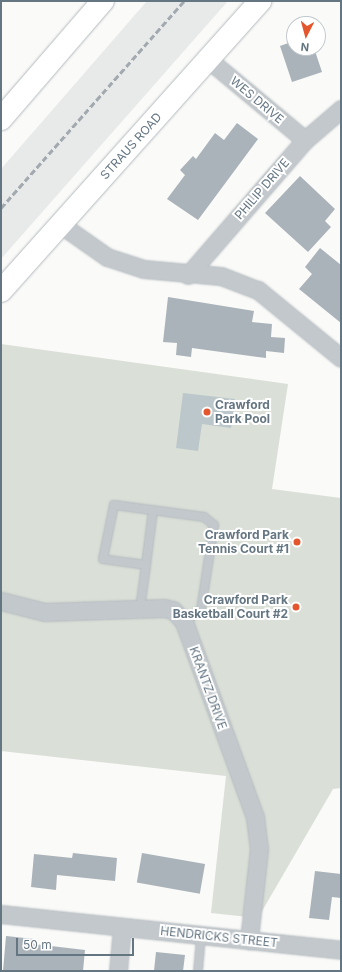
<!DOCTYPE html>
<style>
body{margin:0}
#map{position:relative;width:342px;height:972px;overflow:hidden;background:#fafaf8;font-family:Inter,sans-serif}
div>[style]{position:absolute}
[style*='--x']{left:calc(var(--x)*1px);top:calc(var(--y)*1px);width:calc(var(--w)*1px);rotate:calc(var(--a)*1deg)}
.built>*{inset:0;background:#e8e9e9}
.green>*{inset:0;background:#dadfd7}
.water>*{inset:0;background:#bbc7cb}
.building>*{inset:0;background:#aab3b9;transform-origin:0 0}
.roads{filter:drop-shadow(0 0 1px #b3babf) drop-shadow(0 0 1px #b3babf)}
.lane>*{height:8px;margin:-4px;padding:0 4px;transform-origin:4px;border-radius:4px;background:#c3c8cc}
.street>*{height:17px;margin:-8.5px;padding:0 8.5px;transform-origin:8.5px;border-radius:8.5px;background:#c3c8cc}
.secondary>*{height:22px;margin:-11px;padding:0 11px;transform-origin:11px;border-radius:11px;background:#fff}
.rail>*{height:3px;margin-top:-1.5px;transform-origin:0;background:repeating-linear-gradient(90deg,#a2aab0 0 6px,transparent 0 9px)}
.dots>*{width:11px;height:11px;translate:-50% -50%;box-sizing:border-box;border:2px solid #fff;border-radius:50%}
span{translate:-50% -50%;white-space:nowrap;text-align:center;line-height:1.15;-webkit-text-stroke:4px #fff;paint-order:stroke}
.street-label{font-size:12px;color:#657683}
.poi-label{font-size:12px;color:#657683;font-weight:700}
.left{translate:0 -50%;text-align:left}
.right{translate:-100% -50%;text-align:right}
.frame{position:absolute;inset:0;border:2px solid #657683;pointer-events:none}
.north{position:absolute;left:286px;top:16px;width:40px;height:40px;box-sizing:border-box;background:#fff;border:1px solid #c1c8cd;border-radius:50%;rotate:186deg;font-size:11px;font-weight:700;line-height:16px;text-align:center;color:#657683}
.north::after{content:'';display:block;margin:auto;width:14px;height:18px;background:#e4572e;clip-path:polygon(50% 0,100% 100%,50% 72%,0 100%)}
.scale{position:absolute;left:16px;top:938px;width:118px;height:18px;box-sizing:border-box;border:2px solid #657683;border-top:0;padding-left:5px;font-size:12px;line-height:14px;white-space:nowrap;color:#657683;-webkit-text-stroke:3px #fff;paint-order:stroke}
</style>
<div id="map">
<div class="built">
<i style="clip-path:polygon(147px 1px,228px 1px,1px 259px,1px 169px)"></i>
</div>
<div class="green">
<i style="clip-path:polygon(1px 344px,288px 384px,272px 489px,341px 498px,341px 788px,333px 789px,258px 918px,211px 913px,226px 776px,1px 751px)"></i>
</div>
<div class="water">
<i style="clip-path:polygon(183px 393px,235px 399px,231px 428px,202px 424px,198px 451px,176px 448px)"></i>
</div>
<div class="building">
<i style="clip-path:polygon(294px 41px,294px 48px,314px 48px,322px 72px,292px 82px,280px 46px)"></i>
<i style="clip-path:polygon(237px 123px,258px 139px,198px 220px,167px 199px,185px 175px,180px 170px,193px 156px,196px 159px,215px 133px,224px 140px)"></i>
<i style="clip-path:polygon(300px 176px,335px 209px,325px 221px,331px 227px,308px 252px,265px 213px)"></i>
<i style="clip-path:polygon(320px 248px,341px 265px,341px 323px,299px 289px,312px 274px,305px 267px)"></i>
<i style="clip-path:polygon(168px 297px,254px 311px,252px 322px,272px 324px,271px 337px,285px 338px,284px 353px,266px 351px,266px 358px,192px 348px,191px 357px,176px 355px,177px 343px,163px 342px)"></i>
<i style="clip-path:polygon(73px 853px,117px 858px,115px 881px,57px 875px,56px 890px,31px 887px,34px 854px,72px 858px)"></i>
<i style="left:142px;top:853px;width:64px;height:30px;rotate:10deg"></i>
<i style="clip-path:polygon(315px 871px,341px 874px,341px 898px,332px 897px,329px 920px,309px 918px)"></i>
<i style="clip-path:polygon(6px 936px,34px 939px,34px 944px,85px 950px,83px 971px,3px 971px)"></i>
<i style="clip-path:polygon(156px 952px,185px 955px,183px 971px,154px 971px)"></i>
</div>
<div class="roads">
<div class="lane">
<i style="--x:146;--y:565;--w:55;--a:-82.7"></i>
<i style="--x:140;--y:609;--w:44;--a:-82.2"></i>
<i style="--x:146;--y:565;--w:43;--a:-172.1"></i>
<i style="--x:103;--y:559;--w:55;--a:-78.5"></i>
<i style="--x:114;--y:505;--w:91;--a:7.6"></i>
<i style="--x:204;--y:517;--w:13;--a:39"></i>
<i style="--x:214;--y:525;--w:86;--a:98.7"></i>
<i style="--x:201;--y:610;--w:21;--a:145"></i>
<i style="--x:198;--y:971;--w:37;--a:-85"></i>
</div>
<div class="street">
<i style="--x:209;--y:60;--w:125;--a:39.8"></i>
<i style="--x:60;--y:224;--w:57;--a:35.1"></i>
<i style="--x:107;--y:257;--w:39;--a:18"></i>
<i style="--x:144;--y:269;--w:77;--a:5.2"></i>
<i style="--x:221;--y:276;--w:40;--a:21"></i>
<i style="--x:258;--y:290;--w:107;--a:39.3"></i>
<i style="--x:188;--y:275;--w:179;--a:-49.1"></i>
<i style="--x:305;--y:140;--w:48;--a:-40.7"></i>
<i style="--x:1;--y:601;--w:45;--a:14"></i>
<i style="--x:45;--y:612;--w:119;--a:-1.9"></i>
<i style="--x:164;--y:608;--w:9;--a:13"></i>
<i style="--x:173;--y:610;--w:16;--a:47"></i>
<i style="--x:184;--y:622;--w:208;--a:70"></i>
<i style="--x:255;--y:817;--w:32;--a:83"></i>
<i style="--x:259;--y:849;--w:92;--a:96.3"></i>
<i style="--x:1;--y:914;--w:342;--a:6"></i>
<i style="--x:118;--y:971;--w:44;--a:-84.8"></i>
</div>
<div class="secondary">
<i style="--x:1;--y:119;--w:156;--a:-49.2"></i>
<i style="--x:1;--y:291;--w:389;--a:-48.2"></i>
</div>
</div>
<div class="rail">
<i style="--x:1;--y:208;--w:276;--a:-48.5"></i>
</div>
<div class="dots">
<i style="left:207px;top:412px;background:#e4572e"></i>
<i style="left:297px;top:542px;background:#e4572e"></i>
<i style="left:296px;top:607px;background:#e4572e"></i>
</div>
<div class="street-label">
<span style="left:257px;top:100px;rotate:40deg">WES DRIVE</span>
<span style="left:131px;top:146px;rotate:-48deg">STRAUS ROAD</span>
<span style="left:262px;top:189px;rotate:-49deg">PHILIP DRIVE</span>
<span style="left:208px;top:688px;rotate:70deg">KRANTZ DRIVE</span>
<span style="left:219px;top:937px;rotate:6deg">HENDRICKS STREET</span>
</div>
<div class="poi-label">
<span class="left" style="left:215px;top:412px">Crawford<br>Park Pool</span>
<span class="right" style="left:289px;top:542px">Crawford Park<br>Tennis Court #1</span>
<span class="right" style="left:288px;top:607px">Crawford Park<br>Basketball Court #2</span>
</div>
<div class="frame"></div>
<div class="north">N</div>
<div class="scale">50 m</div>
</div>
